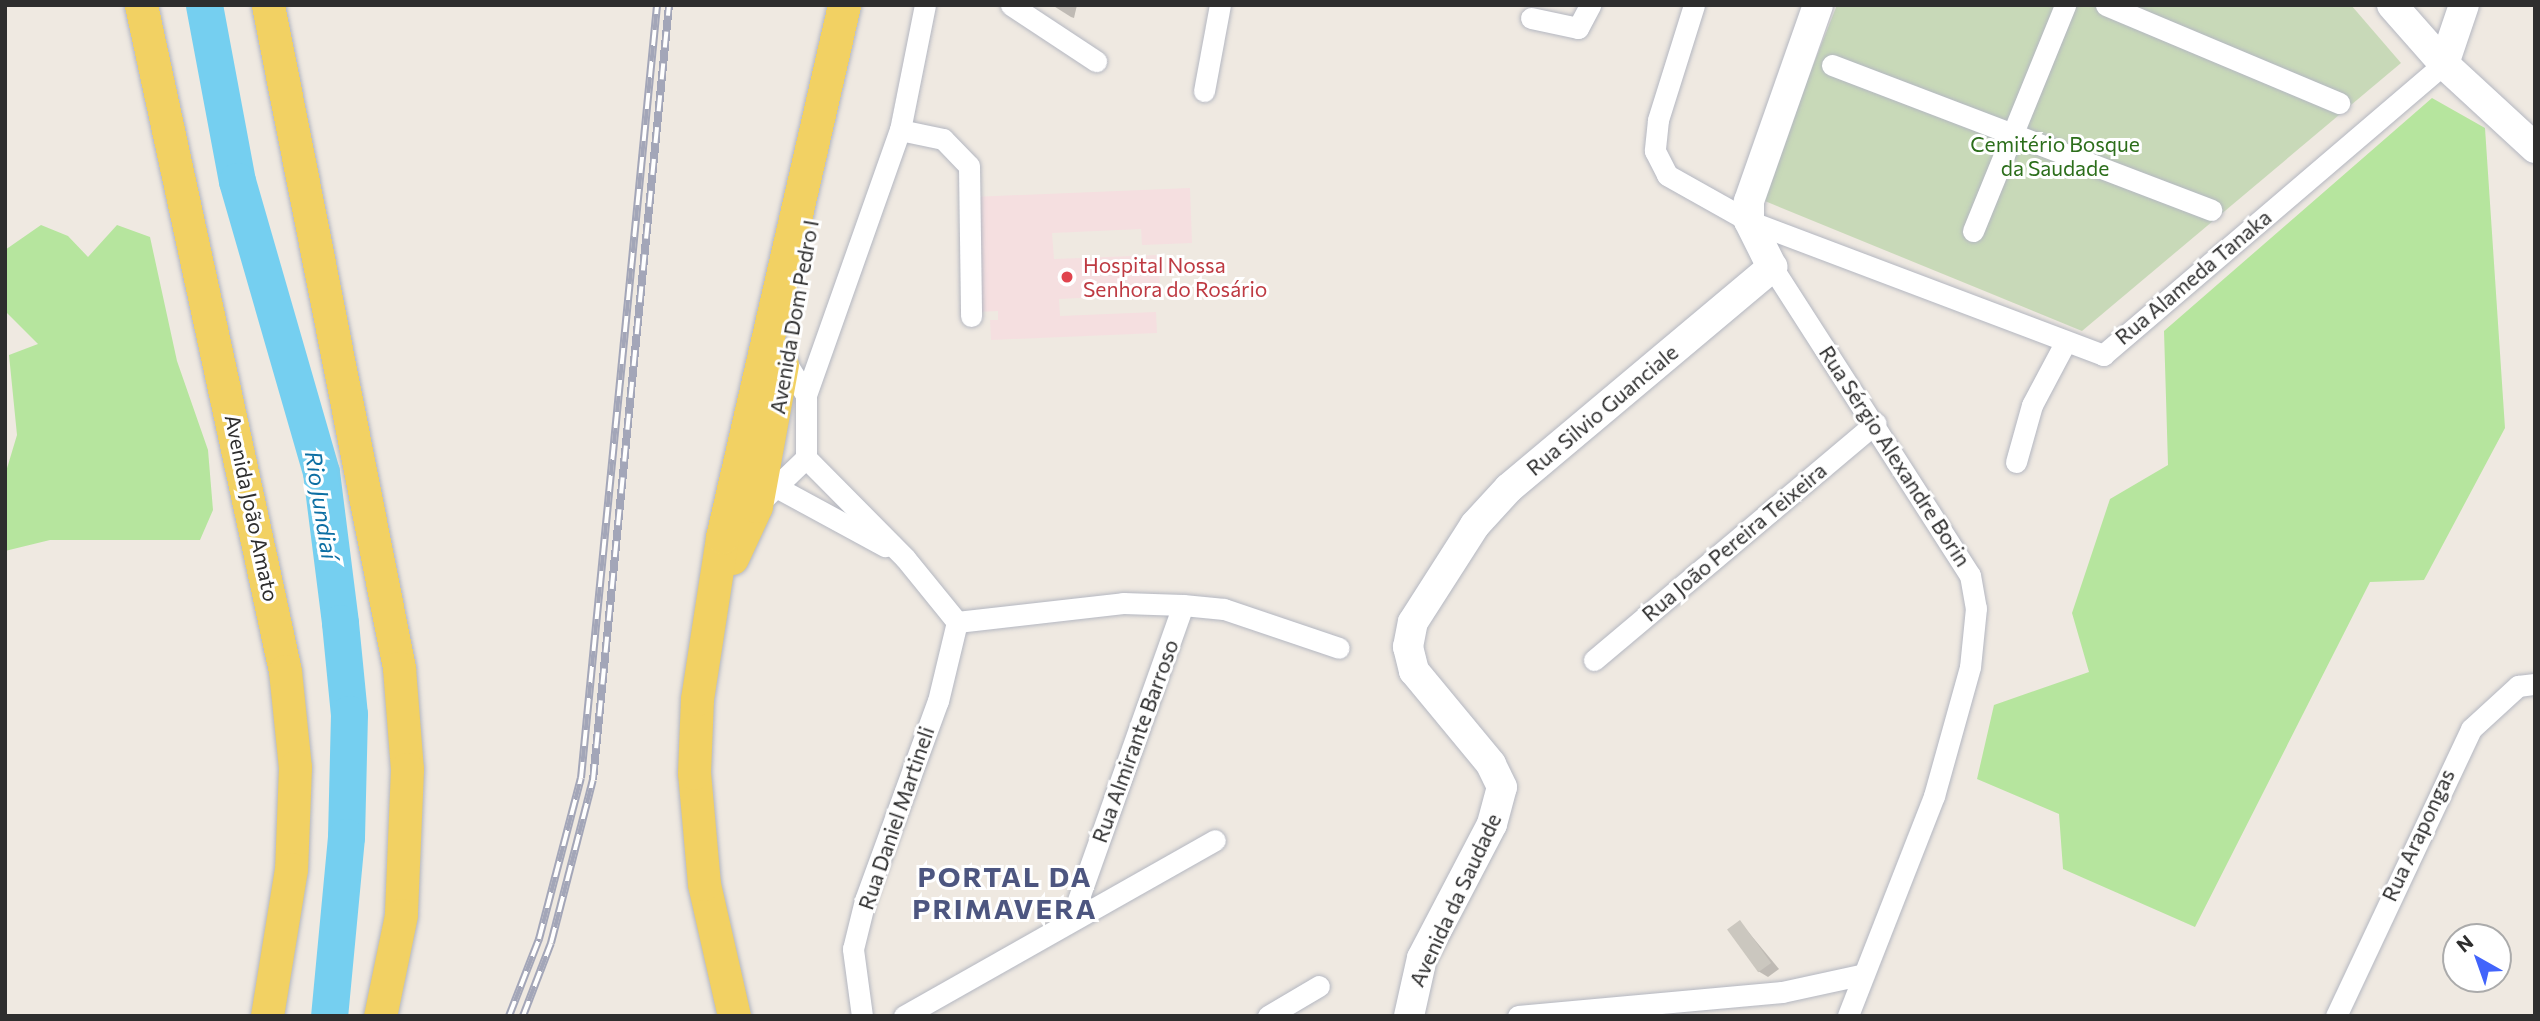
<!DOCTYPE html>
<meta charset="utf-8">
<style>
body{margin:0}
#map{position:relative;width:2540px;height:1021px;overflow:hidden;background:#efe9e1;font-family:Commissioner,sans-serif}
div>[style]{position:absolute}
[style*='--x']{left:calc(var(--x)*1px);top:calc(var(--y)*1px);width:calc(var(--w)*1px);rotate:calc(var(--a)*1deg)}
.medical>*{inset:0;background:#f5dfe0}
.green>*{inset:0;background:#b6e59e}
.cemetery>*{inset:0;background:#c8d9b8}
.shadow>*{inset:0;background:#0003}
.river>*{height:37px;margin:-18.5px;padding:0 18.5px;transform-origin:18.5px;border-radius:18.5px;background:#75cff0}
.building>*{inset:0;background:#cbc7bf;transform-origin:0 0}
.roads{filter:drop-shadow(0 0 2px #b4b7c1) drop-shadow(0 0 2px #b4b7c1)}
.street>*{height:21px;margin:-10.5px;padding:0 10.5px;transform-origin:10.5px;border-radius:10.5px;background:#fff}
.secondary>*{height:30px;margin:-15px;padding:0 15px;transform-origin:15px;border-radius:15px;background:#fff}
.primary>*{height:33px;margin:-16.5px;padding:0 16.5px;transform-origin:16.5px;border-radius:16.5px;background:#f2d163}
.rail>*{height:8px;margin-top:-4px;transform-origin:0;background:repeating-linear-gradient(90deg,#fff 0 16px,#a3a6b8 0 32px);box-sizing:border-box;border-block:2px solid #a3a6b8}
.dots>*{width:19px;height:19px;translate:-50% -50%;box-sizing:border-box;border:4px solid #fff;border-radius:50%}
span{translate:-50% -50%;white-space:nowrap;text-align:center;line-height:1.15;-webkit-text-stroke:6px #fff;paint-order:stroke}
.park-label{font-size:21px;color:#2c6e1b}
.health-label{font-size:21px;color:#be3a42}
.left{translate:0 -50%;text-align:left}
.street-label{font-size:21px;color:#2e2e2e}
.water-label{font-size:23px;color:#0d6fa3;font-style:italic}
.district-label{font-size:28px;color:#4d5680;font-weight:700;letter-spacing:2px}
.frame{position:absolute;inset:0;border:7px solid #2e2e2e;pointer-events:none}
.north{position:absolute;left:2442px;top:923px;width:70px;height:70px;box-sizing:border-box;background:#fff;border:2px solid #ababab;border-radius:50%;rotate:320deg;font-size:19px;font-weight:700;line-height:28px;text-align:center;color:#2e2e2e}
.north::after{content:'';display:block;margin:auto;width:24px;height:32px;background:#4264fb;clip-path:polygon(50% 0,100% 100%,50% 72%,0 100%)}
</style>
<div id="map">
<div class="medical">
<i style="clip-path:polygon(1190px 188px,1192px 243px,1142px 245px,1141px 229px,1052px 233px,1054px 259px,1159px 255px,1160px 294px,1059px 299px,1060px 316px,1156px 312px,1157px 333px,991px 340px,990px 320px,998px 320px,998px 311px,976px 312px,972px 197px)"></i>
</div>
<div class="green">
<i style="clip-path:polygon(2432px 98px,2485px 128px,2505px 428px,2424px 580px,2370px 582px,2195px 927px,2063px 869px,2059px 814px,1977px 779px,1994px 705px,2089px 672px,2072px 613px,2110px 499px,2168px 465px,2164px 331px)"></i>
<i style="clip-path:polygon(41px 225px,68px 236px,88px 257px,117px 225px,150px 237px,177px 361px,208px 450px,213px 510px,200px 540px,50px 540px,5px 551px,5px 475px,17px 435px,9px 355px,38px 344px,5px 311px,5px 250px)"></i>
</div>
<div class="cemetery">
<i style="clip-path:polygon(1837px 5px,2351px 5px,2401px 63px,2082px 331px,1760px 199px)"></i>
</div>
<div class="shadow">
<i style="clip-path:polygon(1052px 5px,1077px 5px,1074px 18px,1071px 17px)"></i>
<i style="clip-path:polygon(1740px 922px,1779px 969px,1768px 977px,1758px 971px)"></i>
</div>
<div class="river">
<i style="--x:204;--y:5;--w:179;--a:79.4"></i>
<i style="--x:237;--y:181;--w:303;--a:73.9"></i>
<i style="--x:321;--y:472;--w:152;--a:82.8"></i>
<i style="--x:340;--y:623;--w:91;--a:84.4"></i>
<i style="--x:349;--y:714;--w:123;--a:91.4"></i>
<i style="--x:346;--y:837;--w:180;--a:95.4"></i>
</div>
<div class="building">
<i style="left:1740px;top:920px;width:53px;height:16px;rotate:54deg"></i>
</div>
<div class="roads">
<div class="street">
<i style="--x:1011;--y:5;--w:102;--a:33.4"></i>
<i style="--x:1694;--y:5;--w:121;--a:107.4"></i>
<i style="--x:1658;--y:120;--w:31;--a:96"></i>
<i style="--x:1655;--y:151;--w:27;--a:63"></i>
<i style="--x:1667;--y:175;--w:94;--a:29.3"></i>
<i style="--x:1749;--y:221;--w:379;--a:20.7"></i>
<i style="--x:2103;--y:355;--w:448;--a:-40.5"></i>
<i style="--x:2106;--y:5;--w:253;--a:22.8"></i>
<i style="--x:1531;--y:18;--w:48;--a:12"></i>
<i style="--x:1578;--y:28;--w:26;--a:-62"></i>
<i style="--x:1832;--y:65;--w:406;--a:20.9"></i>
<i style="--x:1204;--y:91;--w:87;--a:-79.5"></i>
<i style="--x:900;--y:130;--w:127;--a:-78.7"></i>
<i style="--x:1973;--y:231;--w:244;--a:-67.8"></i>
<i style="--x:1772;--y:267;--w:366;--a:57.3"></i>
<i style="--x:1970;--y:575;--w:34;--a:80"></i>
<i style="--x:1976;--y:608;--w:59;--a:95.8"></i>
<i style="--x:1970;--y:667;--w:134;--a:105.6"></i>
<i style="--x:1934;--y:796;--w:236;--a:111.4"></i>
<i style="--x:806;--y:395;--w:281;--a:-70.5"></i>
<i style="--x:900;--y:130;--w:44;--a:11.8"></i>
<i style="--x:943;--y:139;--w:37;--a:46"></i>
<i style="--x:969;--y:166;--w:150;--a:89.2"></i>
<i style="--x:806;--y:458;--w:141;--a:45.3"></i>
<i style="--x:905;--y:558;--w:82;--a:50.9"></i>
<i style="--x:2016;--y:462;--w:59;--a:-74.3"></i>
<i style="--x:2032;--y:405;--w:72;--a:-62"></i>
<i style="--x:778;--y:488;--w:122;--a:28.5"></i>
<i style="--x:755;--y:507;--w:71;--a:-43.9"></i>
<i style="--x:806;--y:458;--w:63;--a:-90"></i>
<i style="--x:806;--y:395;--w:49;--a:-121.8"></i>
<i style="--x:957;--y:622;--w:167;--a:-6.5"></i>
<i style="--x:1123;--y:603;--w:60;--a:1.9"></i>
<i style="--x:1183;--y:605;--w:41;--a:5.6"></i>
<i style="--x:1224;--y:609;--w:121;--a:18.7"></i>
<i style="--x:1594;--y:660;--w:368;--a:-40.1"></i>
<i style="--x:1072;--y:917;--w:331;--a:-70.4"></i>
<i style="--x:862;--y:1016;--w:68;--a:-97.7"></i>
<i style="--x:853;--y:949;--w:50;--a:-76.2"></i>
<i style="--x:865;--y:900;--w:212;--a:-69.9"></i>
<i style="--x:938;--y:701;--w:81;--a:-76.5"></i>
<i style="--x:904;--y:1016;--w:357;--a:-29.5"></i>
<i style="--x:1268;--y:1016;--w:59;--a:-30.5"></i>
<i style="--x:1518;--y:1016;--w:265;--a:-5.2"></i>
<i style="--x:1782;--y:992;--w:80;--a:-12.3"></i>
<i style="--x:2336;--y:1016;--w:317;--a:-64.8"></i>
<i style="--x:2471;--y:729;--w:64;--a:-42.5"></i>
<i style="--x:2518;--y:686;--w:17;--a:-7"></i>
</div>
<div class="secondary">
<i style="--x:2392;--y:5;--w:79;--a:48.6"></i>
<i style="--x:2444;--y:64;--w:124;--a:42.7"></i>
<i style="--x:2444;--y:64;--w:62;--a:-71.3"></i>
<i style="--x:1409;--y:1016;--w:59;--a:-77.4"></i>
<i style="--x:1422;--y:958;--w:151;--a:-62.4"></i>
<i style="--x:1492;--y:824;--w:38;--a:-75"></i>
<i style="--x:1502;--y:787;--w:25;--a:-116"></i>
<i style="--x:1491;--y:764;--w:121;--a:-129.6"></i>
<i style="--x:1414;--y:671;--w:25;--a:-104"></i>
<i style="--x:1408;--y:647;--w:25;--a:-79"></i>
<i style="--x:1413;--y:622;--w:115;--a:-57.4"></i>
<i style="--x:1475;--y:525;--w:50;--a:-47.4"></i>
<i style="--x:1509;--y:488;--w:344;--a:-40"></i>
<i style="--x:1772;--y:267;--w:51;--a:-116.6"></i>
<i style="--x:1749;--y:221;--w:20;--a:-90"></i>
<i style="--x:1749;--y:201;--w:208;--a:-70.6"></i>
</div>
<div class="primary">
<i style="--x:141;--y:5;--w:681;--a:77.8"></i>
<i style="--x:285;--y:671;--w:97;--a:84.1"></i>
<i style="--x:295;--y:767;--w:102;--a:92.2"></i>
<i style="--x:291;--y:869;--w:149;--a:99.3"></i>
<i style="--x:268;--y:5;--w:676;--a:78.82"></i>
<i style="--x:399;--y:668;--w:101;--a:85.5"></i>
<i style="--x:407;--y:769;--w:146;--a:92.4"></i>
<i style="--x:401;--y:915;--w:103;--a:101.7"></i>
<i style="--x:732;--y:558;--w:57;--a:-65.2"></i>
<i style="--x:756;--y:506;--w:144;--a:-79.6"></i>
<i style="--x:734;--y:1016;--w:135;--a:-102.8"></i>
<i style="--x:704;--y:884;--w:111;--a:-95.1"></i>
<i style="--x:694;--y:773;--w:74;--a:-87.7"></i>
<i style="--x:697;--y:699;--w:164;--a:-81.2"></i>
<i style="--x:722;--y:537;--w:546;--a:-77.08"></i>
</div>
</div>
<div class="rail">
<i style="--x:509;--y:1016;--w:83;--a:-68.7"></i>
<i style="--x:539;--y:939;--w:166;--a:-75.4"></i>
<i style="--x:581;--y:778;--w:777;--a:-84.38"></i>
<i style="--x:523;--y:1016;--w:78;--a:-69"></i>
<i style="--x:551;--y:943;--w:168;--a:-75.6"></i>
<i style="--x:593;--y:780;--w:779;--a:-84.4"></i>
</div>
<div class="dots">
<i style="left:1067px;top:277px;background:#e0444e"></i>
</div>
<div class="park-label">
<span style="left:2055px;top:156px">Cemitério Bosque<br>da Saudade</span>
</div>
<div class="health-label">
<span class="left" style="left:1083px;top:277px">Hospital Nossa<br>Senhora do Rosário</span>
</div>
<div class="street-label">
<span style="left:2193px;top:277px;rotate:-40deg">Rua Alameda Tanaka</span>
<span style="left:794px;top:317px;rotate:-80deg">Avenida Dom Pedro I</span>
<span style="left:1602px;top:410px;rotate:-40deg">Rua Silvio Guanciale</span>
<span style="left:1895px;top:456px;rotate:57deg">Rua Sérgio Alexandre Borin</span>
<span style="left:252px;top:508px;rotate:78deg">Avenida João Amato</span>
<span style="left:1734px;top:542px;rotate:-40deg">Rua João Pereira Teixeira</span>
<span style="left:1135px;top:741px;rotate:-70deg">Rua Almirante Barroso</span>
<span style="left:896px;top:818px;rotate:-71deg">Rua Daniel Martineli</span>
<span style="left:2418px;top:835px;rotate:-65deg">Rua Arapongas</span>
<span style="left:1455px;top:900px;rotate:-65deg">Avenida da Saudade</span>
</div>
<div class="water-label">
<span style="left:322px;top:505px;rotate:81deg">Rio Jundiaí</span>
</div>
<div class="district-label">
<span style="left:1005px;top:892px">PORTAL DA<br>PRIMAVERA</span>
</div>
<div class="frame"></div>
<div class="north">N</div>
</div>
